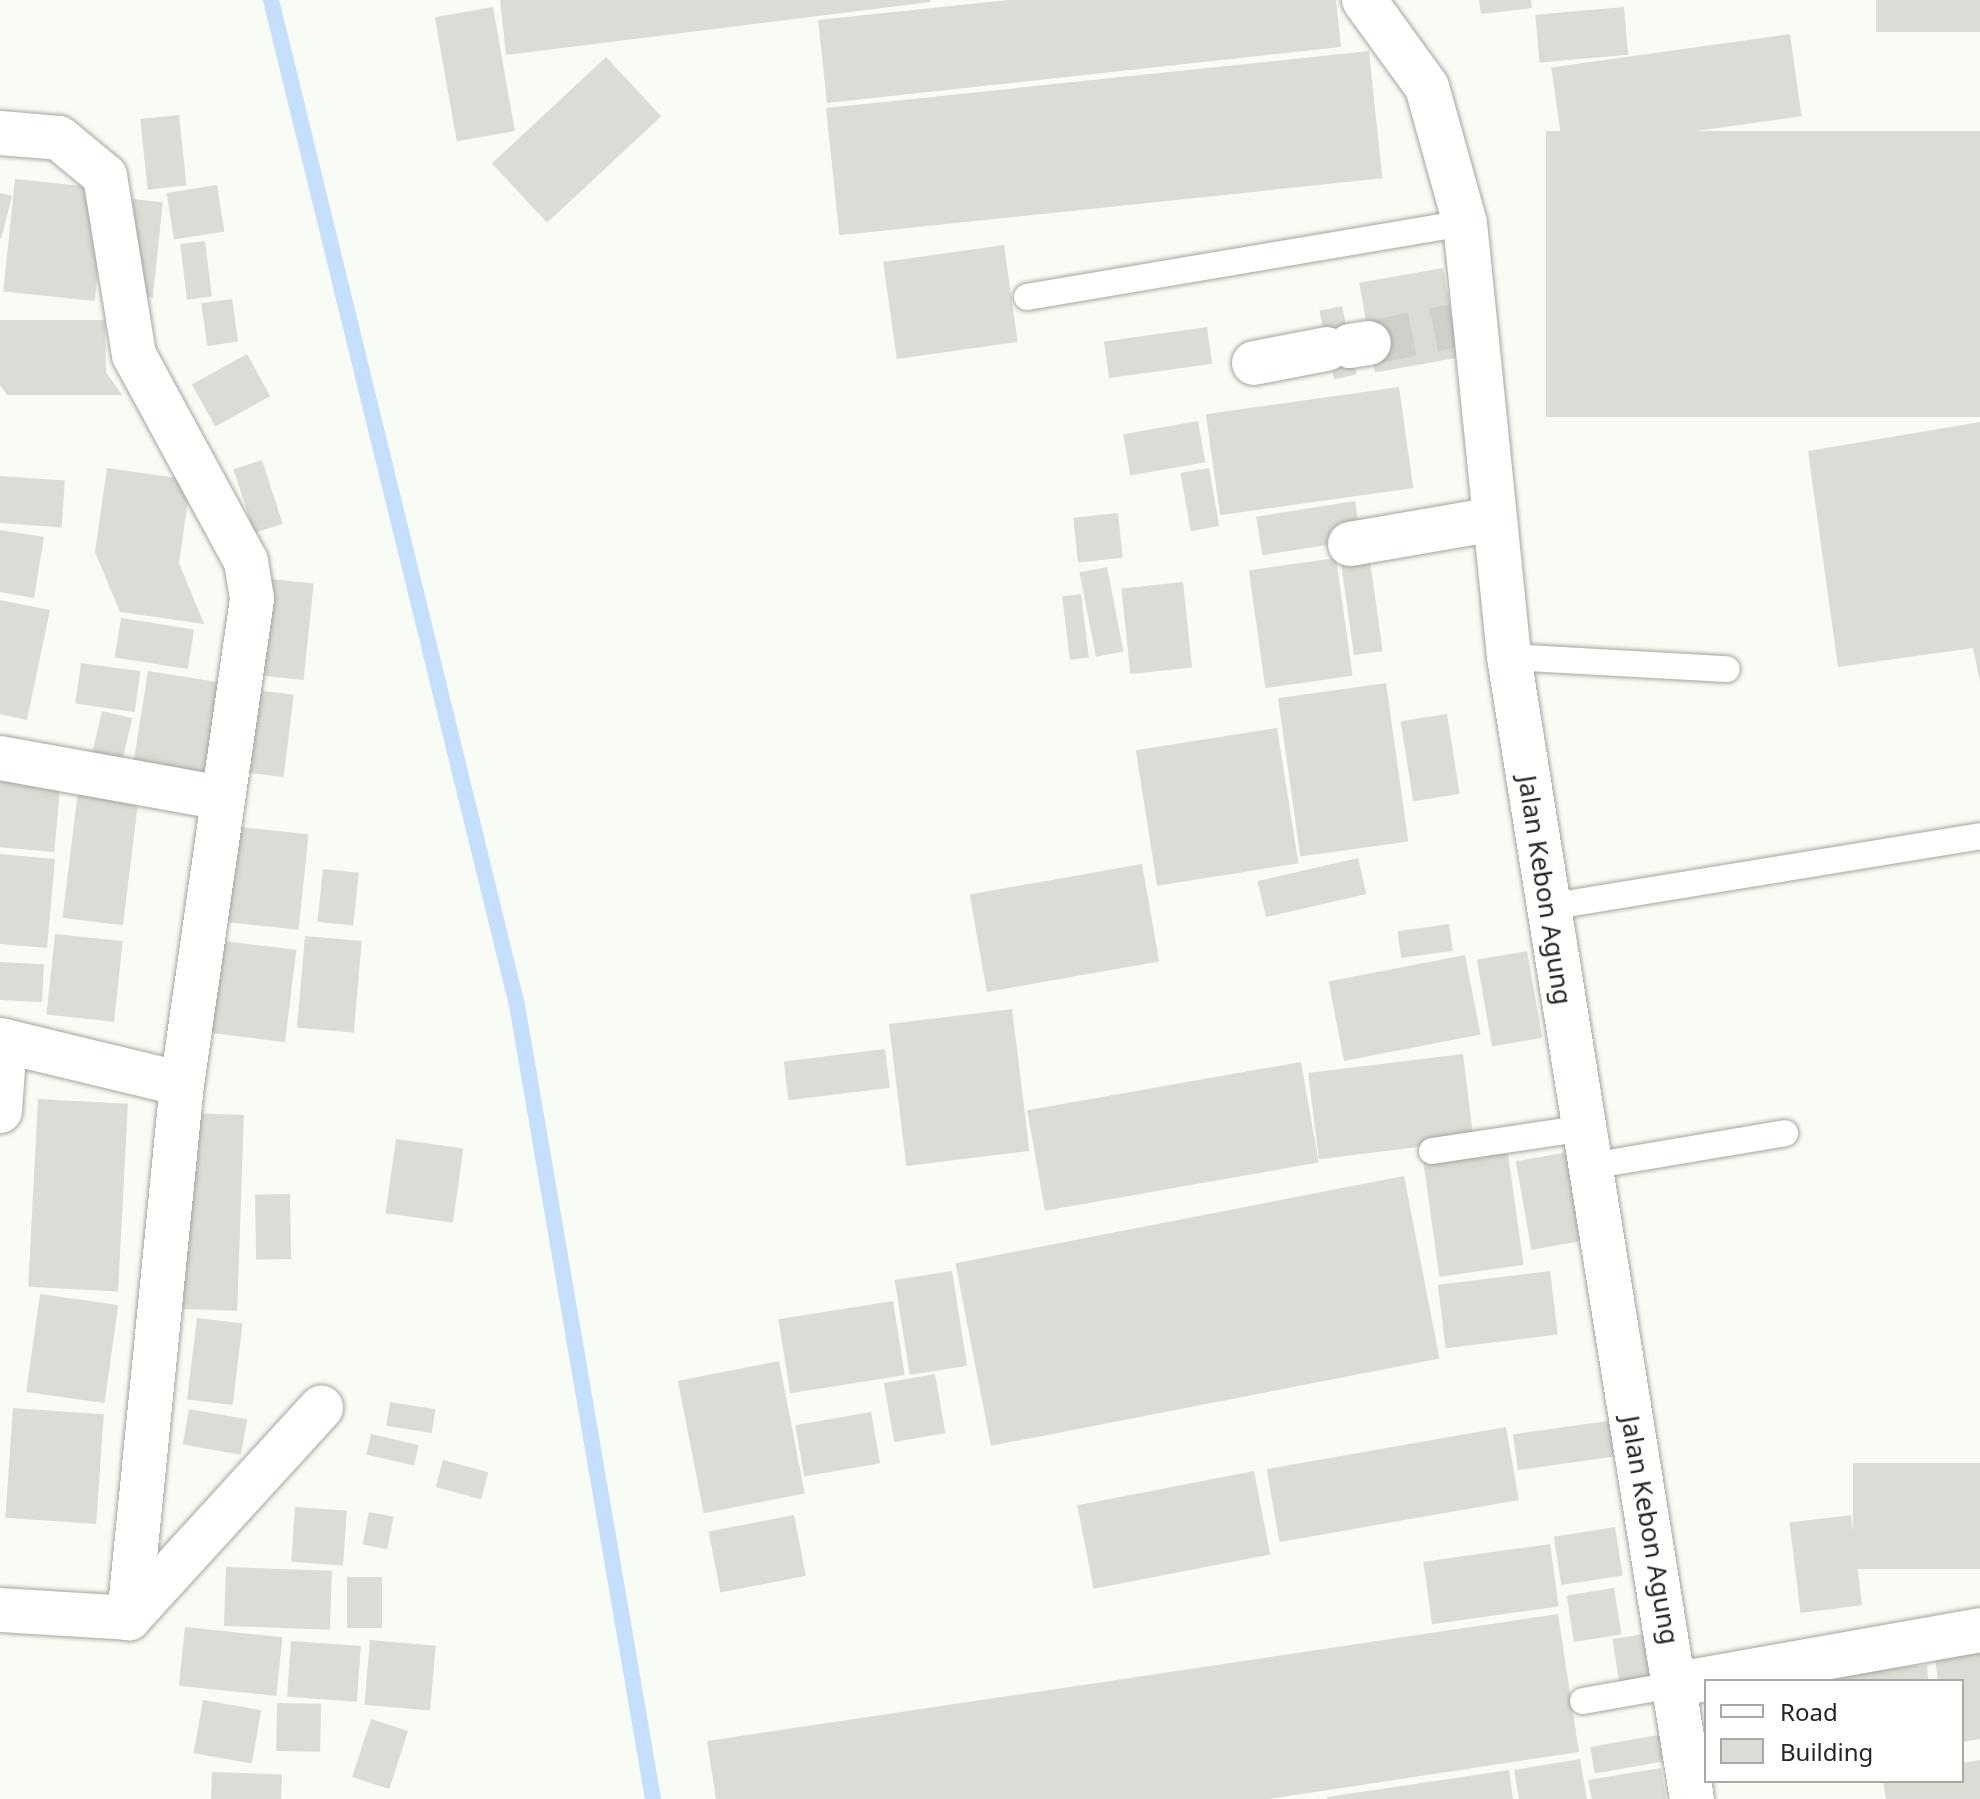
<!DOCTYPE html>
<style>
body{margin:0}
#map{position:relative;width:1980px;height:1799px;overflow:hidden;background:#f8fcf4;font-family:"Noto Sans",sans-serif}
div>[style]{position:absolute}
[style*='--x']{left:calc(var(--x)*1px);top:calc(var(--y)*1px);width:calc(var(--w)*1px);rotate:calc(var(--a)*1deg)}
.stream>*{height:16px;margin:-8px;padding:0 8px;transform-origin:8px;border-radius:8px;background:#c5dffc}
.building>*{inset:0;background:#d9ddd5;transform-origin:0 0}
.street-tunnel>*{height:44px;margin-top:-22px;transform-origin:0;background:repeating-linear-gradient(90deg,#cdd1ca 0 44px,transparent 0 66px)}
.roads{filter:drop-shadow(0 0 2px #a2a69e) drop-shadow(0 0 2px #a2a69e)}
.lane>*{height:26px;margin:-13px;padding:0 13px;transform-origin:13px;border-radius:13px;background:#fff}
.street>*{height:44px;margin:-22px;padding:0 22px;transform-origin:22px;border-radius:22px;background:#fff}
.primary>*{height:44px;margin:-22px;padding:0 22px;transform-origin:22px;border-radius:22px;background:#fff}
span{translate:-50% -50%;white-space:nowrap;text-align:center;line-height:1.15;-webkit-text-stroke:7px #fff;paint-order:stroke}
.street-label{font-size:26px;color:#232522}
.legend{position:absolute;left:1704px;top:1679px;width:260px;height:104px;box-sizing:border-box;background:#fff;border:2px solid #a7a8a7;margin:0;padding:10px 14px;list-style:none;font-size:24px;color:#232522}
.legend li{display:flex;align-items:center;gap:16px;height:40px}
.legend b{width:40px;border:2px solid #a7a8a7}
</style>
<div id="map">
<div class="stream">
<i style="--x:271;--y:0;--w:1035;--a:76.25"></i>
<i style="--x:517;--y:1005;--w:806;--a:80.28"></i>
</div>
<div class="building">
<i style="clip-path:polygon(500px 0,930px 0,930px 2px,506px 55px)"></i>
<i style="clip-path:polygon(1008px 0,1336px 0,1341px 47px,827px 103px,818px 20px)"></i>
<i style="clip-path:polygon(1479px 0,1531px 0,1532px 8px,1481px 14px)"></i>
<i style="left:1876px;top:0;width:104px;height:32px"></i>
<i style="left:493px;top:7px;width:126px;height:59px;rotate:80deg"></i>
<i style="left:1624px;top:7px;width:48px;height:89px;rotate:85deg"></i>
<i style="left:1790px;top:34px;width:83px;height:241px;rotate:82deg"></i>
<i style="left:1369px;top:51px;width:128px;height:546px;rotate:84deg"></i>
<i style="left:606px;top:57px;width:81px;height:156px;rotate:47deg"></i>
<i style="left:179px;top:115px;width:71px;height:39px;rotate:84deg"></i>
<i style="left:1980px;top:131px;width:286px;height:434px;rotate:90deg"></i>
<i style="left:15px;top:179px;width:92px;height:113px;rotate:6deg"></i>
<i style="left:217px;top:185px;width:47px;height:51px;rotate:81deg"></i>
<i style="clip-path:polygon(0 193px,12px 196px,1px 239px,0 238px)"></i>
<i style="left:133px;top:199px;width:30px;height:96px;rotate:6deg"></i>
<i style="left:205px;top:241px;width:56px;height:25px;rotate:83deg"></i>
<i style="left:1004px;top:245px;width:98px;height:122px;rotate:82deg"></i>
<i style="left:1443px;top:268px;width:91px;height:85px;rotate:80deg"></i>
<i style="left:232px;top:299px;width:43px;height:31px;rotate:82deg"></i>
<i style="left:1342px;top:306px;width:70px;height:23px;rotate:78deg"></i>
<i style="clip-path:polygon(0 320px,105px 320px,106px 372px,122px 395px,7px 395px,0 385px)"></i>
<i style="left:1207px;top:327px;width:37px;height:104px;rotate:82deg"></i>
<i style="left:247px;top:354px;width:48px;height:63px;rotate:61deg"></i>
<i style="left:1399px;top:387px;width:102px;height:195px;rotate:82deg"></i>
<i style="left:1198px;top:421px;width:42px;height:76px;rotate:80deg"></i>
<i style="clip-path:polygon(1980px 422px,1980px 682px,1973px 648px,1838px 667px,1808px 451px)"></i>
<i style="left:262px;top:460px;width:67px;height:30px;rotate:72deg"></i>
<i style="clip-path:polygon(107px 468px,191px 480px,179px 563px,204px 624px,120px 612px,95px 552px)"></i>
<i style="left:1209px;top:468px;width:59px;height:29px;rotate:80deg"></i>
<i style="left:0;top:476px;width:65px;height:47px;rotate:4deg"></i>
<i style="left:1355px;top:501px;width:39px;height:100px;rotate:81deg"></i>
<i style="left:1118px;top:513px;width:45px;height:45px;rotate:84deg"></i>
<i style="clip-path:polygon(0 530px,44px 537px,34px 598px,0 592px)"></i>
<i style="left:1336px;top:558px;width:119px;height:88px;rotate:82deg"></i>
<i style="left:1370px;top:561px;width:91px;height:29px;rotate:82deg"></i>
<i style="left:1107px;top:567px;width:86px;height:28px;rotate:79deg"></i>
<i style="left:261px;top:578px;width:53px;height:97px;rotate:6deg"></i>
<i style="left:1183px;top:582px;width:86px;height:62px;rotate:84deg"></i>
<i style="left:1081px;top:594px;width:64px;height:19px;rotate:83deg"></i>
<i style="clip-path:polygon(0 600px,50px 610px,27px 720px,0 714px)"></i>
<i style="left:121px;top:618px;width:74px;height:40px;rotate:9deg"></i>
<i style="left:81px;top:663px;width:60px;height:41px;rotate:8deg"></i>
<i style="left:148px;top:671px;width:83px;height:96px;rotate:9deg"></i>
<i style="left:1386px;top:683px;width:160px;height:109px;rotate:82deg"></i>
<i style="left:256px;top:690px;width:38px;height:83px;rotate:7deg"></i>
<i style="left:102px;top:711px;width:31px;height:47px;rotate:13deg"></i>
<i style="left:1447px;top:714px;width:81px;height:47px;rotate:81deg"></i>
<i style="left:1277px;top:728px;width:137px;height:143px;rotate:81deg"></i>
<i style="left:0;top:762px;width:62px;height:85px;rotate:5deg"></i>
<i style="left:80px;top:775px;width:61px;height:144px;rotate:7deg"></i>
<i style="left:231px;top:826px;width:78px;height:96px;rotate:6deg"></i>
<i style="clip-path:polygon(0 854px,55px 859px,47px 948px,0 944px)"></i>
<i style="left:1358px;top:858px;width:37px;height:103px;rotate:77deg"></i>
<i style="left:1142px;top:864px;width:99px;height:175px;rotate:80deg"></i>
<i style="left:323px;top:869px;width:36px;height:53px;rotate:6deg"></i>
<i style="left:1449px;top:924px;width:27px;height:52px;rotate:82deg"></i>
<i style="left:55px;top:934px;width:68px;height:81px;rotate:6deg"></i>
<i style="left:305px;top:936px;width:57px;height:92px;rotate:5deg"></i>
<i style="left:216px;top:940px;width:81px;height:93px;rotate:7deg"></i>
<i style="left:1527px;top:951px;width:88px;height:51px;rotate:80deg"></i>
<i style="left:1465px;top:955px;width:81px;height:139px;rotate:79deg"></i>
<i style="left:0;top:962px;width:44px;height:38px;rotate:3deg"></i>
<i style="left:1012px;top:1009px;width:143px;height:124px;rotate:83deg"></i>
<i style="left:885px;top:1049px;width:39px;height:102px;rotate:83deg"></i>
<i style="left:1463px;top:1054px;width:87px;height:156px;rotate:83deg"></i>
<i style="left:1301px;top:1062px;width:102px;height:278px;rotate:80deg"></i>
<i style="left:38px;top:1099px;width:90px;height:188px;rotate:3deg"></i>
<i style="left:190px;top:1113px;width:54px;height:196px;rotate:2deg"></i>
<i style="left:396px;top:1139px;width:68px;height:75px;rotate:8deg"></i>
<i style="left:1507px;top:1147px;width:119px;height:85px;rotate:82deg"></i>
<i style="left:1568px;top:1152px;width:90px;height:53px;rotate:80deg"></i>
<i style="left:1404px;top:1176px;width:186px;height:457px;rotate:79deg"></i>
<i style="left:290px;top:1194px;width:65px;height:35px;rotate:89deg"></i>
<i style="left:952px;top:1271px;width:96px;height:58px;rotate:81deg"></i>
<i style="left:1550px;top:1271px;width:64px;height:113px;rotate:83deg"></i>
<i style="left:40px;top:1294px;width:79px;height:99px;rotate:8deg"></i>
<i style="left:893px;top:1301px;width:75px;height:116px;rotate:81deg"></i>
<i style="left:197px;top:1318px;width:46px;height:82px;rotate:7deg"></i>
<i style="left:779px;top:1361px;width:135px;height:103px;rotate:79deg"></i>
<i style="left:935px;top:1374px;width:60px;height:52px;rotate:80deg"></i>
<i style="left:390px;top:1402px;width:46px;height:24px;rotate:9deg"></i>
<i style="left:13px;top:1408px;width:91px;height:110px;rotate:4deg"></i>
<i style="left:189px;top:1409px;width:59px;height:36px;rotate:10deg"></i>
<i style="left:871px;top:1412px;width:52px;height:77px;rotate:80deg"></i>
<i style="left:1615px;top:1420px;width:36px;height:103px;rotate:82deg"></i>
<i style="left:1506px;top:1427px;width:74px;height:243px;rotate:80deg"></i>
<i style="left:371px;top:1434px;width:49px;height:21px;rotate:13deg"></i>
<i style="left:443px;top:1460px;width:47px;height:28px;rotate:15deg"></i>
<i style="left:1980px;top:1463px;width:106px;height:127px;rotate:90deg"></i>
<i style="left:1254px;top:1471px;width:85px;height:180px;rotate:79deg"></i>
<i style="left:295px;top:1507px;width:52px;height:55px;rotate:4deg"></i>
<i style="left:369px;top:1512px;width:25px;height:33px;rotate:11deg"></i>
<i style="left:794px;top:1515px;width:62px;height:87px;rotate:79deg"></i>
<i style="left:1851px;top:1515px;width:91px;height:62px;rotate:83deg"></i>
<i style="left:1615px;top:1527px;width:49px;height:62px;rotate:81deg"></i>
<i style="left:1550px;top:1544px;width:63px;height:128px;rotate:82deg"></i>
<i style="left:226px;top:1567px;width:106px;height:59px;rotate:2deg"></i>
<i style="left:347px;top:1577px;width:35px;height:51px"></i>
<i style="left:1614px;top:1588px;width:47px;height:48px;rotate:81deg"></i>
<i style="clip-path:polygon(1558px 1614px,1579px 1752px,1269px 1799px,716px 1799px,707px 1741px)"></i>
<i style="left:185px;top:1627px;width:98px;height:59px;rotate:6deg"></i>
<i style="left:1644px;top:1634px;width:46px;height:32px;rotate:81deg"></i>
<i style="left:370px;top:1640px;width:66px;height:65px;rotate:5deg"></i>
<i style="left:291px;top:1641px;width:70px;height:56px;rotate:4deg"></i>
<i style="clip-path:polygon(1980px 1653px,1980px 1739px,1962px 1742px,1962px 1681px,1938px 1681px,1935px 1659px)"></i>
<i style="clip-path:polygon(1927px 1665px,1928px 1681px,1815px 1681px,1815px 1675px)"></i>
<i style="left:203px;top:1700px;width:59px;height:54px;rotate:10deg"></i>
<i style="left:277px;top:1703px;width:44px;height:48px;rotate:1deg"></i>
<i style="left:371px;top:1719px;width:39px;height:61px;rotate:18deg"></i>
<i style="left:1664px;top:1734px;width:27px;height:75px;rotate:80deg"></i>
<i style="clip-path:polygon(1580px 1759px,1587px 1799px,1519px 1799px,1514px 1770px)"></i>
<i style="clip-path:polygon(1980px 1760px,1980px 1799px,1886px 1799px,1883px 1781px,1962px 1781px,1962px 1763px)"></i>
<i style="clip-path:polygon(1661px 1768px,1666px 1799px,1592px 1799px,1588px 1780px)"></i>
<i style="clip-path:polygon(1509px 1770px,1513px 1799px,1327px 1799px,1327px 1797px)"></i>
<i style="left:212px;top:1772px;width:70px;height:27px;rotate:2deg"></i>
</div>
<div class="street-tunnel">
<i style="--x:1369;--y:343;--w:86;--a:-11.4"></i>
</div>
<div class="roads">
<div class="lane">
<i style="--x:1027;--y:297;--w:444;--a:-9.6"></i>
<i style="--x:1509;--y:657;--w:218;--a:3.2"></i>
<i style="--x:1548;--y:907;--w:438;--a:-9.3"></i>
<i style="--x:1432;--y:1151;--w:149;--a:-8.5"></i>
<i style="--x:1585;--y:1167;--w:203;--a:-9.6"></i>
<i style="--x:1583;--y:1701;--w:97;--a:-10.1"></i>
</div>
<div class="street">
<i style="--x:0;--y:133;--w:59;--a:4.8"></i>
<i style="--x:59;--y:138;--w:60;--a:39.6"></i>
<i style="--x:105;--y:176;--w:181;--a:80.8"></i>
<i style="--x:134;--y:355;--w:234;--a:61.5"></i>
<i style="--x:246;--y:561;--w:38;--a:81"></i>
<i style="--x:252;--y:599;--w:490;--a:98.2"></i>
<i style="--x:182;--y:1084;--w:537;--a:95.67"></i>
<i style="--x:1350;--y:346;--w:19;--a:-9"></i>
<i style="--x:1254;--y:363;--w:74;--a:-10.9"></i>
<i style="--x:1350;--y:544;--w:147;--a:-9.8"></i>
<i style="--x:0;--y:758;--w:226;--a:10.2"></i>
<i style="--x:0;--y:1040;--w:187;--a:13.6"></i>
<i style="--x:0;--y:1111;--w:70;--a:-85.9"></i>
<i style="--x:0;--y:1610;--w:129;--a:3.5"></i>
<i style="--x:129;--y:1618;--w:285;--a:-47.6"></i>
<i style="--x:1678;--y:1684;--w:307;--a:-10.1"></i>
</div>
<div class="primary">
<i style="--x:1364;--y:0;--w:107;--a:54.1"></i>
<i style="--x:1427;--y:87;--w:141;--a:74.4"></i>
<i style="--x:1465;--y:223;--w:436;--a:84.2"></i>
<i style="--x:1509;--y:657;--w:1157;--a:80.9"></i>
</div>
</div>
<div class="street-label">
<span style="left:1545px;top:890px;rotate:81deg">Jalan Kebon Agung</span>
<span style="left:1650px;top:1530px;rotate:80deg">Jalan Kebon Agung</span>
</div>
<ul class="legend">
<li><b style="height:10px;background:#fff"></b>Road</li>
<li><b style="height:22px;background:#d9ddd5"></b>Building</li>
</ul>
</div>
